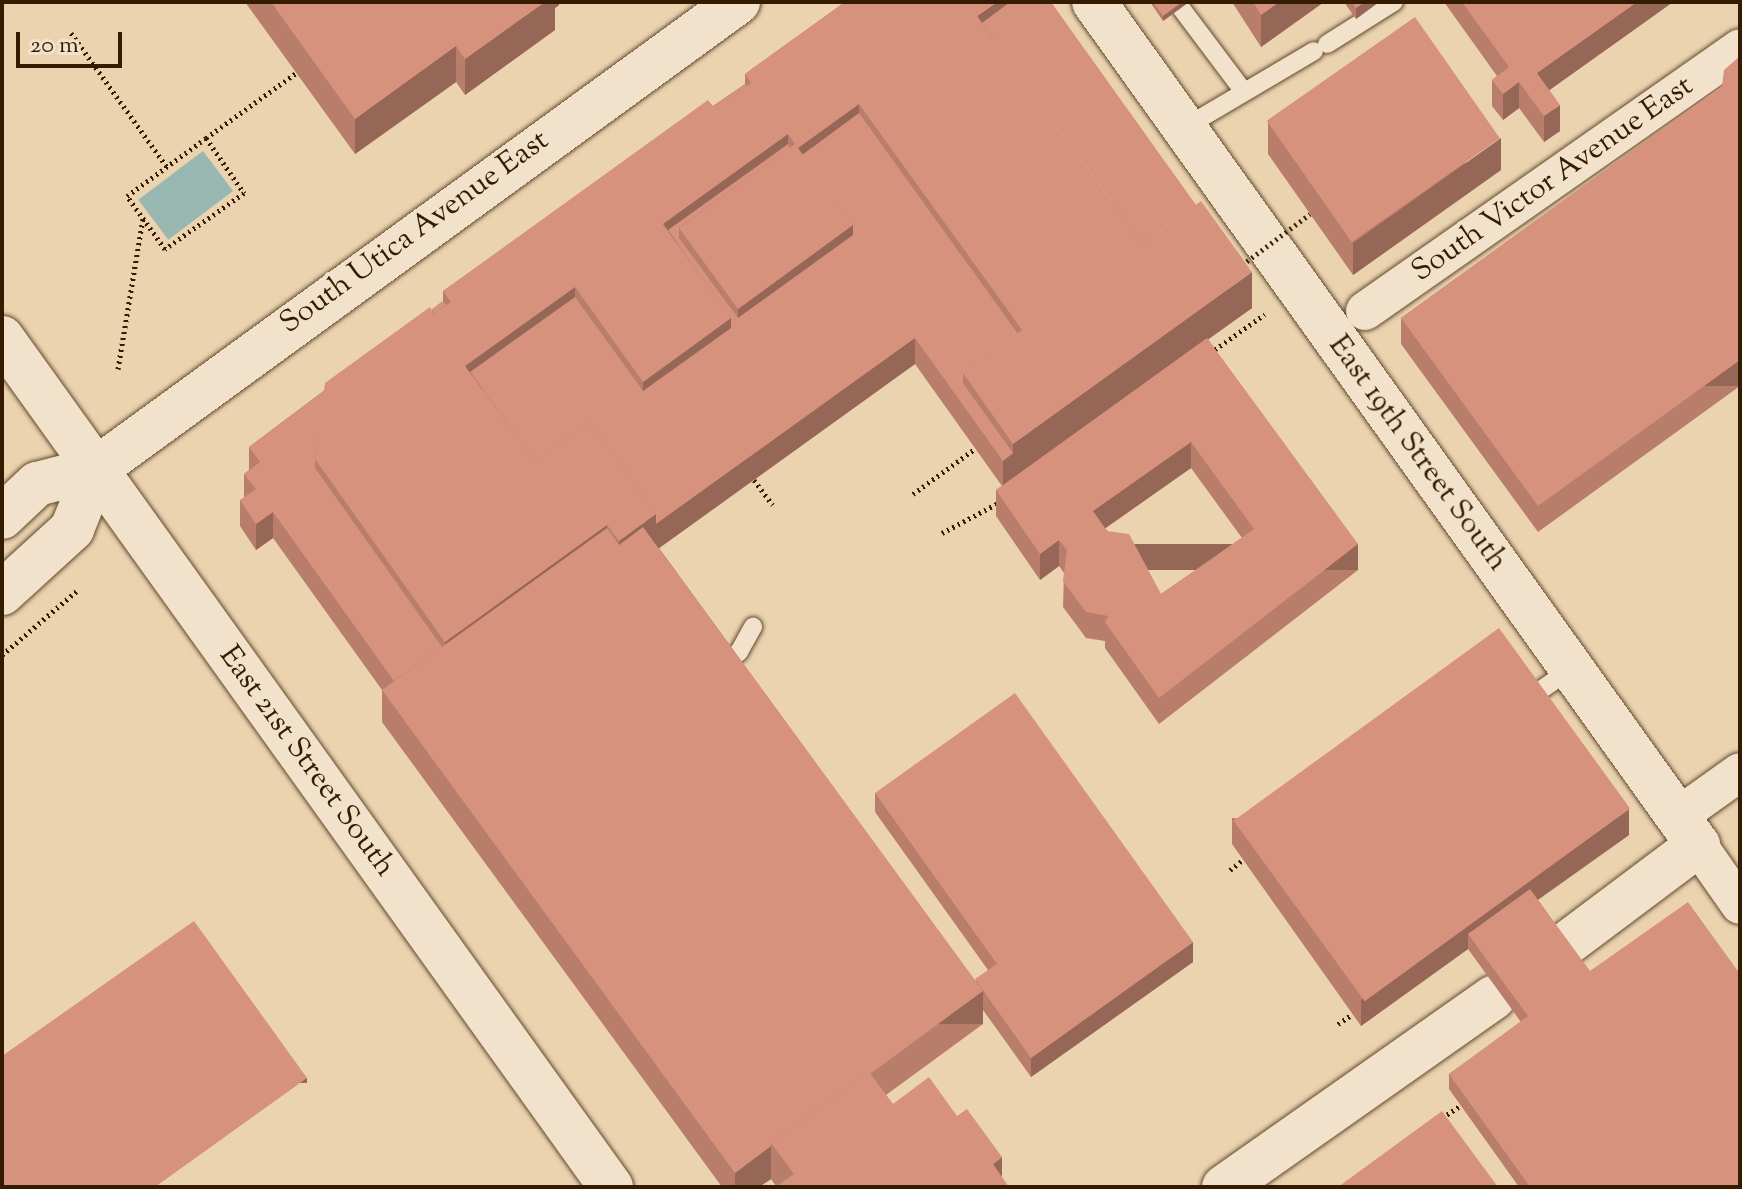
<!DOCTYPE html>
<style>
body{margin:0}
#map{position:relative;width:1742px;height:1189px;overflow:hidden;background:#ebd3b0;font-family:"Sorts Mill Goudy",serif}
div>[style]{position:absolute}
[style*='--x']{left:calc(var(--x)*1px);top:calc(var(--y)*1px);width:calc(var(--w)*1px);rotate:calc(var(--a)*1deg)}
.water>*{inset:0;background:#99b7b1;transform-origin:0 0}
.path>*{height:5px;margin-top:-2.5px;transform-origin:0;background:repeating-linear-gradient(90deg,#351c00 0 2px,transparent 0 6px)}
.roads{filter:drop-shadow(0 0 2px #624a2c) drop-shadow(0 0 2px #624a2c)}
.lane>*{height:18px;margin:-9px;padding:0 9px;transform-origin:9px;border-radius:9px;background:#f2e2cc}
.street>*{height:38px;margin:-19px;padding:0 19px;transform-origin:19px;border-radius:19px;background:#f2e2cc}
.secondary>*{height:44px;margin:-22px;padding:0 22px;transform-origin:22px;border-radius:22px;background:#f2e2cc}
.path-bridge>*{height:5px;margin-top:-2.5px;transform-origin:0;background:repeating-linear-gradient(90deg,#351c00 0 2px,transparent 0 6px)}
.wall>*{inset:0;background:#b87e6b}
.shaded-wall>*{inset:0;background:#966657;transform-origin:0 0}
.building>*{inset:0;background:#d6927c;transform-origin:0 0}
span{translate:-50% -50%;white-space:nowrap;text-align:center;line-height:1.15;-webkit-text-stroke:8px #f2e2cc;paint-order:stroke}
.street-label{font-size:30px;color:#351c00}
.frame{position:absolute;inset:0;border:4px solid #351c00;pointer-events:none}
.scale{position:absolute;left:16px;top:32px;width:106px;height:36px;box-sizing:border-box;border:4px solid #351c00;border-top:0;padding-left:10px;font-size:24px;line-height:28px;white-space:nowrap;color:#351c00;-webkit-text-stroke:6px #f2e2cc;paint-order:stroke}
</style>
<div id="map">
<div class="water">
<i style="left:203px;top:151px;width:50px;height:81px;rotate:53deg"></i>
</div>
<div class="path">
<i style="--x:71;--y:33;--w:165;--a:54.4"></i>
<i style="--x:206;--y:138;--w:67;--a:55.4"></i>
<i style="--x:244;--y:193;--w:97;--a:144.7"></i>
<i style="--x:165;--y:249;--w:65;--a:-125.6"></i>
<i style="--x:127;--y:196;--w:98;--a:-36.3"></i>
<i style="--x:206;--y:138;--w:111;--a:-35.8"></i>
<i style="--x:1210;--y:353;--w:67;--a:-35.3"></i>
<i style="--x:118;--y:369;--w:153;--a:-80.6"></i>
<i style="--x:754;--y:480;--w:31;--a:53"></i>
<i style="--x:913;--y:494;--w:78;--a:-36.1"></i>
<i style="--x:942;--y:533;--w:66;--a:-28.1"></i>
<i style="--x:2;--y:655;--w:101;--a:-40.6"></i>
<i style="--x:1230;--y:870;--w:16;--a:-38"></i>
<i style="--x:1338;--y:1024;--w:18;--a:-34"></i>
<i style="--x:1442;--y:1118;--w:23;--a:-34"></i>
</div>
<div class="roads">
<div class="lane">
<i style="--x:1181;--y:8;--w:100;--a:53.1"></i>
<i style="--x:1327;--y:44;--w:79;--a:-32.1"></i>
<i style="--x:1184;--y:128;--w:151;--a:-30.6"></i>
<i style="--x:721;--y:666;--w:23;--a:-38"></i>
<i style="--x:739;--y:652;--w:29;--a:-61"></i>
<i style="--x:1531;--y:697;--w:49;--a:-35"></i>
</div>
<div class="street">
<i style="--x:1365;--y:311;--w:458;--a:-35"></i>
<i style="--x:1677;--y:817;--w:77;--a:-35.5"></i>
<i style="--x:1698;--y:845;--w:73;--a:55"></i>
</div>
<div class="secondary">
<i style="--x:1094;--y:2;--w:1037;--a:54.38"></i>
<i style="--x:1698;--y:845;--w:165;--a:143.1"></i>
<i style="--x:2;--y:338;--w:1045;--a:54.35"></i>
<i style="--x:2;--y:517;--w:48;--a:-43.3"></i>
<i style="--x:37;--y:484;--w:61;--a:-14.3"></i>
<i style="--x:96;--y:469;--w:794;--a:-36.03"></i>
<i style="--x:2;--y:593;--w:95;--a:-42.4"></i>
<i style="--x:72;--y:529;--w:65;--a:-68.2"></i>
<i style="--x:1224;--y:1187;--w:330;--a:-35.1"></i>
</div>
</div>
<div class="path-bridge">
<i style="--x:1242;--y:265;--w:85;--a:-36.9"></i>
</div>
<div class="wall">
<i style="clip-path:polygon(245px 2px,559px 2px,559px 5px,555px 8px,555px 30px,465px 95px,456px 82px,355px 154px)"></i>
<i style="clip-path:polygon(evenodd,845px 2px,1252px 308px,1208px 339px,1358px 570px,1159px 724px,1105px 648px,1105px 641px,1086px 638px,1063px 607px,1064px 573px,1059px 566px,1040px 580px,996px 516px,996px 490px,1002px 486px,915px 364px,659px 548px,975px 981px,988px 970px,875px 812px,875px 793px,1193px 962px,1031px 1077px,983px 1010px,983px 1024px,886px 1095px,893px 1104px,957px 1116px,1002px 1157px,776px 1186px,771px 1179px,759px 1187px,722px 1187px,382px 722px,382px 690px,273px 538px,256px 550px,240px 526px,240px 500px,244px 498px,244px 474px,249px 470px,249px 447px,443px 301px,443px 291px,745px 84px,745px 74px,845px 2px,1191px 468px,1242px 538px,1161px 594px,1105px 528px,1191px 468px)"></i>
<i style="clip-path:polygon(1150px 2px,1189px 2px,1163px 21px)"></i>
<i style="clip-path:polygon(1232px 2px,1324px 2px,1261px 47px)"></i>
<i style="clip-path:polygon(1344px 2px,1379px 2px,1356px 19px)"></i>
<i style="clip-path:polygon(1444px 2px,1673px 2px,1549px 90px,1560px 131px,1544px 142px,1519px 108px,1503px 120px,1492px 106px,1492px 80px,1497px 76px)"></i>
<i style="clip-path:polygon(1740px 56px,1740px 386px,1538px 532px,1401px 344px,1401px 318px,1722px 86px)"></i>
<i style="clip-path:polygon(1268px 122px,1501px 170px,1353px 275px,1268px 154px)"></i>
<i style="clip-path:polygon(1232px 818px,1629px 835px,1538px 900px,1740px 1187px,1519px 1187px,1449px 1089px,1449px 1074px,1521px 1022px,1468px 949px,1361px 1026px,1232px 844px)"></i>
</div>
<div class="shaded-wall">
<i style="clip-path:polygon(545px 2px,559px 2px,559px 5px,555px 8px,555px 30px,465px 95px,465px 59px)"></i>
<i style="clip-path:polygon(997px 2px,1037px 2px,990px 43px,977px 16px)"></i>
<i style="clip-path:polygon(1182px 2px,1189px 2px,1163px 21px,1163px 16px)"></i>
<i style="clip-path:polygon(1279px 2px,1324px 2px,1261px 47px,1261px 15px)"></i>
<i style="clip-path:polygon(1365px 2px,1379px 2px,1356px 19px,1356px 8px)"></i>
<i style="clip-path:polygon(1637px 2px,1673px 2px,1537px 99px,1537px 73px)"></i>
<i style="clip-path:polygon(456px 46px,456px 82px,355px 154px,355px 119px)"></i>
<i style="clip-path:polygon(1519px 82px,1519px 108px,1503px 120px,1503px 94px)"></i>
<i style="clip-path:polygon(859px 104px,859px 139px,810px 175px,798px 148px)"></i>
<i style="clip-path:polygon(1560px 105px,1560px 131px,1544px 142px,1544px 116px)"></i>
<i style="clip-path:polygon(788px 134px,788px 159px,679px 228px,679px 248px,663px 224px)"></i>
<i style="clip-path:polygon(1501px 138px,1501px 170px,1353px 275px,1353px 243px)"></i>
<i style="clip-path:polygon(853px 225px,853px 261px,738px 344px,738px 309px)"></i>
<i style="clip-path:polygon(1252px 272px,1252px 308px,1003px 487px,1003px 461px,1013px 453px,1013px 444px)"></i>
<i style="clip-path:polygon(575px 287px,575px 323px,478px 392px,465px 366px)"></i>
<i style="clip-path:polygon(731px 318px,731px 353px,643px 417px,643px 382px)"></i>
<i style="clip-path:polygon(915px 338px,915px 364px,619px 577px,619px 541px,656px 514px)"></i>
<i style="left:1740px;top:360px;width:26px;height:249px;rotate:90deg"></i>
<i style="clip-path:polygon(1191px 442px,1191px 468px,1093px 537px,1093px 511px)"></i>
<i style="clip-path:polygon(273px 512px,273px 538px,256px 550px,256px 524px)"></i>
<i style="clip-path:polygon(607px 525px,607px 560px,397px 712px,397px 686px,445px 651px,445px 642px)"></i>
<i style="clip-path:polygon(1059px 540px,1059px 566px,1040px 580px,1040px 554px)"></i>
<i style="left:1358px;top:544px;width:26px;height:252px;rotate:90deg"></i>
<i style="clip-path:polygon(1629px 809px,1629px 835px,1475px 944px,1468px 934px,1468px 949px,1361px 1026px,1361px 1000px)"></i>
<i style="clip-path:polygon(1193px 942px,1193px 962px,1031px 1077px,1031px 1058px)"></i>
<i style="left:983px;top:991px;width:33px;height:260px;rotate:90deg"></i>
<i style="left:307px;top:1078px;width:5px;height:187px;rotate:90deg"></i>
<i style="clip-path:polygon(771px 1146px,771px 1179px,759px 1187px,735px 1187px,735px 1173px)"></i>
<i style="clip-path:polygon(1002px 1157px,1002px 1187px,993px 1164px)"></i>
</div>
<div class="building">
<i style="clip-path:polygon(271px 2px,545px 2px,465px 59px,456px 46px,355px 119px)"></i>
<i style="clip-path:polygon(845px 2px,997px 2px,977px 16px,1142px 244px,1201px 201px,1252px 272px,1013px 444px,963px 373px,1022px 330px,859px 104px,798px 148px,853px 225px,738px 309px,679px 228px,795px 144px,788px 134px,663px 224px,731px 318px,643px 382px,575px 287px,465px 366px,536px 461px,590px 422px,656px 514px,619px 541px,607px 525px,445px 642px,315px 459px,325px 383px,430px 307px,434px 314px,451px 302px,443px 291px,708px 100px,713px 106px,726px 101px,751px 83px,745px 74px)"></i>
<i style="clip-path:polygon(1010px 2px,1051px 2px,1196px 205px,1142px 244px,982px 23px)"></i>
<i style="clip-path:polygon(1153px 2px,1182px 2px,1163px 16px)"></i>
<i style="clip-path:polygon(1253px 2px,1279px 2px,1261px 15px)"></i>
<i style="clip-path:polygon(1352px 2px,1365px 2px,1356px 8px)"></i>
<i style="clip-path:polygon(1462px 2px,1637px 2px,1537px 73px,1560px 105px,1544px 116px,1519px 82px,1503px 94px,1492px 80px,1509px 67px)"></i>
<i style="left:1415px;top:17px;width:148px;height:181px;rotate:55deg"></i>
<i style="clip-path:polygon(1740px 56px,1740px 360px,1538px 506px,1401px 318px,1722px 86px,1724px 70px)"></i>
<i style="clip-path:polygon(745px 84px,747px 86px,726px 101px,715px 105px)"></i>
<i style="clip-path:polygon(859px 113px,1018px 334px,963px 373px,963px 383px,1013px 453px,1003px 461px,915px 338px,656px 524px,656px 514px,590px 422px,536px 461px,470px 372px,575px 297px,643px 391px,731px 328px,731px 318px,668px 230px,788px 144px,790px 148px,679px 228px,679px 238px,738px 318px,853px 235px,853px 225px,802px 155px)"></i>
<i style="left:443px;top:301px;width:5px;height:14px;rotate:53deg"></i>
<i style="clip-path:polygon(evenodd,1207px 338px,1358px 544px,1159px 698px,1105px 622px,1108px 616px,1086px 612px,1063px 581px,1067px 550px,1059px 540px,1040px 554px,996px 490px,1207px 338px,1191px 442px,1254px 529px,1161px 594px,1129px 534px,1107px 531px,1093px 511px,1191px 442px)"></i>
<i style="clip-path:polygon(325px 390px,315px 459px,315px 468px,442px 647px,394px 681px,273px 512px,256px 524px,240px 500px,256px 489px,244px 474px,260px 462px,249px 447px)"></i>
<i style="clip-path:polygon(643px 527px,983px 991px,870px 1074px,869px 1072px,771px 1143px,771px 1146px,735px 1173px,382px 690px,607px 528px,619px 545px)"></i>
<i style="left:1499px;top:628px;width:223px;height:328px;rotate:54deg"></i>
<i style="clip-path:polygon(1015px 693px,1193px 942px,1031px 1058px,975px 979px,997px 964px,875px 793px)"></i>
<i style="clip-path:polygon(1530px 889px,1590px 971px,1688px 902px,1740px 974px,1740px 1187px,1530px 1187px,1449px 1074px,1528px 1016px,1468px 934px)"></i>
<i style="clip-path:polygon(194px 921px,307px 1078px,155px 1187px,2px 1187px,2px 1056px)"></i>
<i style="clip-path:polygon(869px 1072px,893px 1104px,929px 1077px,957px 1116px,967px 1109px,1002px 1157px,993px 1164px,1009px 1187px,775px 1187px,794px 1174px,771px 1143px)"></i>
<i style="clip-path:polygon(1442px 1111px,1498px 1187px,1338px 1187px)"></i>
</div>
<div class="street-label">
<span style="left:1553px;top:180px;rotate:-35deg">South Victor Avenue East</span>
<span style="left:415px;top:233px;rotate:-36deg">South Utica Avenue East</span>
<span style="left:1417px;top:454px;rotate:54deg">East 19th Street South</span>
<span style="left:306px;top:762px;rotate:54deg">East 21st Street South</span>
</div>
<div class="frame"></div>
<div class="scale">20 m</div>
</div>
